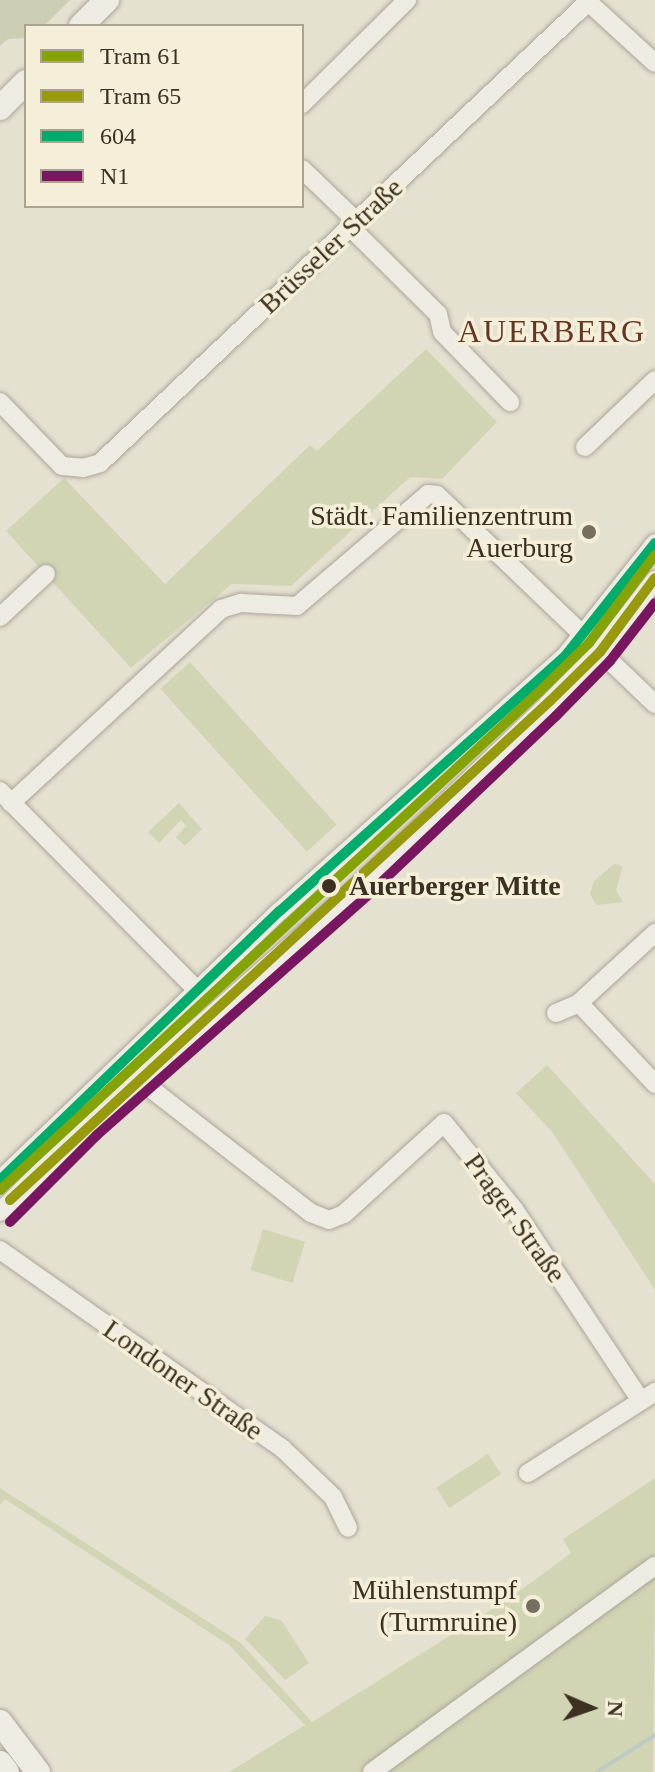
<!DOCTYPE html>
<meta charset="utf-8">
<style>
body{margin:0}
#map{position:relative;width:655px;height:1772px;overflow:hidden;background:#e5e1d1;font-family:Georgia,serif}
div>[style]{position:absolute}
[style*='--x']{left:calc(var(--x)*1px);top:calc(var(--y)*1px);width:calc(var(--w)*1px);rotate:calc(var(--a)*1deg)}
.green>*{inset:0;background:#d2d5b4;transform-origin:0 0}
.cemetery>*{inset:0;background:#cdcfb4}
.stream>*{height:4px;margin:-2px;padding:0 2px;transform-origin:2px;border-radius:2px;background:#bccbc3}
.roads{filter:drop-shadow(0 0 2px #aba699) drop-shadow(0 0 2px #aba699)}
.street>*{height:18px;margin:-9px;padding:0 9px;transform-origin:9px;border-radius:9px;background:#eeebe3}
.secondary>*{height:24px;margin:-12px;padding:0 12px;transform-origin:12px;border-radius:12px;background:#eeebe3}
.bus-1>*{height:10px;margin:-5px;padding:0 5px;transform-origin:5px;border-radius:5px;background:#00ac6c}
.bus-2>*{height:10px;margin:-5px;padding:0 5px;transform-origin:5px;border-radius:5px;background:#791660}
.tram-1>*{height:10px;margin:-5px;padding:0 5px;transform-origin:5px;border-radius:5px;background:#85a307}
.tram-2>*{height:10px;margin:-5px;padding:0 5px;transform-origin:5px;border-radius:5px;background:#979a0c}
.dots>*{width:22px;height:22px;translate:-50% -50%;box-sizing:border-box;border:4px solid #f5efd9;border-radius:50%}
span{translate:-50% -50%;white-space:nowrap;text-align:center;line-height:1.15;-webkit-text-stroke:7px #f5efd9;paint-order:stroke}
.street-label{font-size:28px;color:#3b3021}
.poi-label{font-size:28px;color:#3b3021}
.right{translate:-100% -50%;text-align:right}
.stop-label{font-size:28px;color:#3b3021;font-weight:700}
.left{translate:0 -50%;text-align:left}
.quarter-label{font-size:32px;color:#663622;letter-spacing:2px}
.legend{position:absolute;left:24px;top:24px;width:280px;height:184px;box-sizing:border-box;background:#f5efd9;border:2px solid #aba38f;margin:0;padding:10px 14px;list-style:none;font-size:24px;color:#3b3021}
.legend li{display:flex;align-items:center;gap:16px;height:40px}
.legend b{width:40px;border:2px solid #aba38f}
.north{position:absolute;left:551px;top:1668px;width:80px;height:80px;-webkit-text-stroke:6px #f5efd9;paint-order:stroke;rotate:92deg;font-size:22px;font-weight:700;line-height:32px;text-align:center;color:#3b3021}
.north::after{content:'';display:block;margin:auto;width:28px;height:36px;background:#3b3021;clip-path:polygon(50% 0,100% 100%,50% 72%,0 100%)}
</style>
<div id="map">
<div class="green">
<i style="clip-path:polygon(426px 349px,497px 422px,442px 479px,410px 477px,291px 586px,232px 584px,131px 668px,6px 531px,64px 478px,165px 584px,310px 445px,317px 451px)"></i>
<i style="left:190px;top:662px;width:219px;height:40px;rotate:48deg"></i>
<i style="clip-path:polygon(179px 803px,202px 829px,185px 846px,176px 837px,186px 826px,181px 820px,159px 843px,148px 832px)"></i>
<i style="clip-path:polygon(614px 864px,623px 866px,616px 890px,623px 902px,596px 905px,590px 894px,594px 881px)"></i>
<i style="clip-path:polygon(547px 1065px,655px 1184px,655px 1290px,553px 1133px,516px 1093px)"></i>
<i style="left:263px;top:1229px;width:44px;height:43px;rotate:17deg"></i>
<i style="left:488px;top:1454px;width:24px;height:62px;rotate:57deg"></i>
<i style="clip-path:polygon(655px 1478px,655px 1556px,364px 1772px,229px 1772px,305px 1725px,229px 1645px,5px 1499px,0 1504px,0 1488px,241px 1643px,312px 1722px,510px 1598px,571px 1553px,563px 1539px)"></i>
<i style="clip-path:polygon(655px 1577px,653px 1772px,387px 1772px,431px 1736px)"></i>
<i style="clip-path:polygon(265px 1616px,281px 1620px,309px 1663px,285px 1680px,245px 1639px)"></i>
</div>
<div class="cemetery">
<i style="clip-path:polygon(0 0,70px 0,44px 26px,26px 26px,26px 38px,8px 39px,0 46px)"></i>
</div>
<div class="stream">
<i style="--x:597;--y:1772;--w:69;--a:-32.5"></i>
</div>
<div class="roads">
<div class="street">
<i style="--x:586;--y:0;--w:93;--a:42.4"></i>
<i style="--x:302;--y:104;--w:148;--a:-44.7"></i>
<i style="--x:302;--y:169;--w:76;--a:43.9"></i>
<i style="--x:351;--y:228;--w:122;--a:44.7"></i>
<i style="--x:438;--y:314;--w:18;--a:77"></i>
<i style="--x:442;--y:332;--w:98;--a:45.8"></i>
<i style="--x:0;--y:402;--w:89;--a:45.9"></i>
<i style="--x:62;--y:466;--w:21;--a:5"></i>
<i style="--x:83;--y:468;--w:18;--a:-16"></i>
<i style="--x:100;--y:463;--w:670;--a:-43.37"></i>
<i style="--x:585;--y:447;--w:97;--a:-43.7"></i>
<i style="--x:0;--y:617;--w:63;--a:-43.1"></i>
<i style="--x:0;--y:791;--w:283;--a:45.3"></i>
<i style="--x:11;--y:803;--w:286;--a:-42.7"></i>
<i style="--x:221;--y:609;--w:21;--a:-17"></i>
<i style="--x:241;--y:603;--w:56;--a:3.1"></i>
<i style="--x:297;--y:606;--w:172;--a:-40.5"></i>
<i style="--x:428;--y:494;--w:9;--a:6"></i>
<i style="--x:437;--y:495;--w:302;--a:43.8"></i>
<i style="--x:655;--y:933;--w:103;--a:137.4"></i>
<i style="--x:579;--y:1003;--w:111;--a:46.8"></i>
<i style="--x:556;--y:1013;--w:25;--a:-23"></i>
<i style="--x:137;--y:1078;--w:220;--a:37.8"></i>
<i style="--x:311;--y:1213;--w:19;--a:21"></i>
<i style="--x:329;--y:1220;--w:16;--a:-22"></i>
<i style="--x:344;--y:1214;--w:135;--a:-42.3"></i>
<i style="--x:444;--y:1123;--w:111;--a:50.9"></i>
<i style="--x:514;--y:1209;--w:230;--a:56.5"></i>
<i style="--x:0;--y:1180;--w:388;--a:-43.9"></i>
<i style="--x:280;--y:911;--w:384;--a:-41.8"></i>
<i style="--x:566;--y:655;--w:143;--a:-51.5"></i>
<i style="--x:0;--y:1212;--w:123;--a:-45"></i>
<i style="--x:87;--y:1125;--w:363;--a:-41.4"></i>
<i style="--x:359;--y:885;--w:259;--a:-43.7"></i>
<i style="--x:546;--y:706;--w:77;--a:-45.5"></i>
<i style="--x:600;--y:651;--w:90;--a:-52.2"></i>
<i style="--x:0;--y:1250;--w:346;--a:35.1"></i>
<i style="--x:283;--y:1449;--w:69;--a:43.8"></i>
<i style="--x:333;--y:1497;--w:34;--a:64"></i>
<i style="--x:528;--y:1473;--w:151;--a:-32.5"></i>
<i style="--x:372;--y:1772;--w:350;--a:-36.1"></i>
</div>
<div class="secondary">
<i style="--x:81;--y:26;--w:37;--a:-45"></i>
<i style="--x:0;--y:108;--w:37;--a:-45"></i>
<i style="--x:0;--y:1722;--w:63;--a:52.8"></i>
<i style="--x:0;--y:1763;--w:11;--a:52"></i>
</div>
</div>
<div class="bus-1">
<i style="--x:0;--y:1180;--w:388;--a:-43.9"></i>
<i style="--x:280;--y:911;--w:384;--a:-41.8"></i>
<i style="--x:566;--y:655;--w:143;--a:-51.5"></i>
</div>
<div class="bus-2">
<i style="--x:10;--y:1222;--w:123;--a:-45"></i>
<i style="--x:97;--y:1135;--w:362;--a:-41.5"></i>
<i style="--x:368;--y:895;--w:260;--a:-43.6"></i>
<i style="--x:556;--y:716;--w:77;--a:-45.5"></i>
<i style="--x:610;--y:661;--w:73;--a:-52.2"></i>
</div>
<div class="tram-1">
<i style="--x:0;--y:1190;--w:735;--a:-42.74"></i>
<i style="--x:540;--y:691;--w:69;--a:-44.4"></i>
<i style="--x:589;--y:643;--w:110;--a:-53.1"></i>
</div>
<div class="tram-2">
<i style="--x:10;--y:1200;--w:735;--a:-42.74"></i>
<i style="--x:550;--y:701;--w:70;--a:-44.4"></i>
<i style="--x:600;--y:652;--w:92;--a:-53.4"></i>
</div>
<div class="dots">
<i style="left:589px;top:532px;background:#766e5f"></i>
<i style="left:329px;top:886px;background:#3b3021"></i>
<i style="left:533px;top:1606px;background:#766e5f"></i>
</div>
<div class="street-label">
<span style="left:331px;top:246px;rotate:-43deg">Brüsseler Straße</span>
<span style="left:515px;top:1218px;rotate:54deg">Prager Straße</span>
<span style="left:183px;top:1380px;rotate:35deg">Londoner Straße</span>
</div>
<div class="poi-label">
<span class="right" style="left:573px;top:532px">Städt. Familienzentrum<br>Auerburg</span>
<span class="right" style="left:517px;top:1606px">Mühlenstumpf<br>(Turmruine)</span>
</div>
<div class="stop-label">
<span class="left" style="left:349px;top:886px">Auerberger Mitte</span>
</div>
<div class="quarter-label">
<span style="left:552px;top:331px">AUERBERG</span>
</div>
<ul class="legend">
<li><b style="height:10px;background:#85a307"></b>Tram 61</li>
<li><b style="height:10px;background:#979a0c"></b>Tram 65</li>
<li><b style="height:10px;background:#00ac6c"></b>604</li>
<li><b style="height:10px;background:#791660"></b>N1</li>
</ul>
<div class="north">N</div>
</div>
